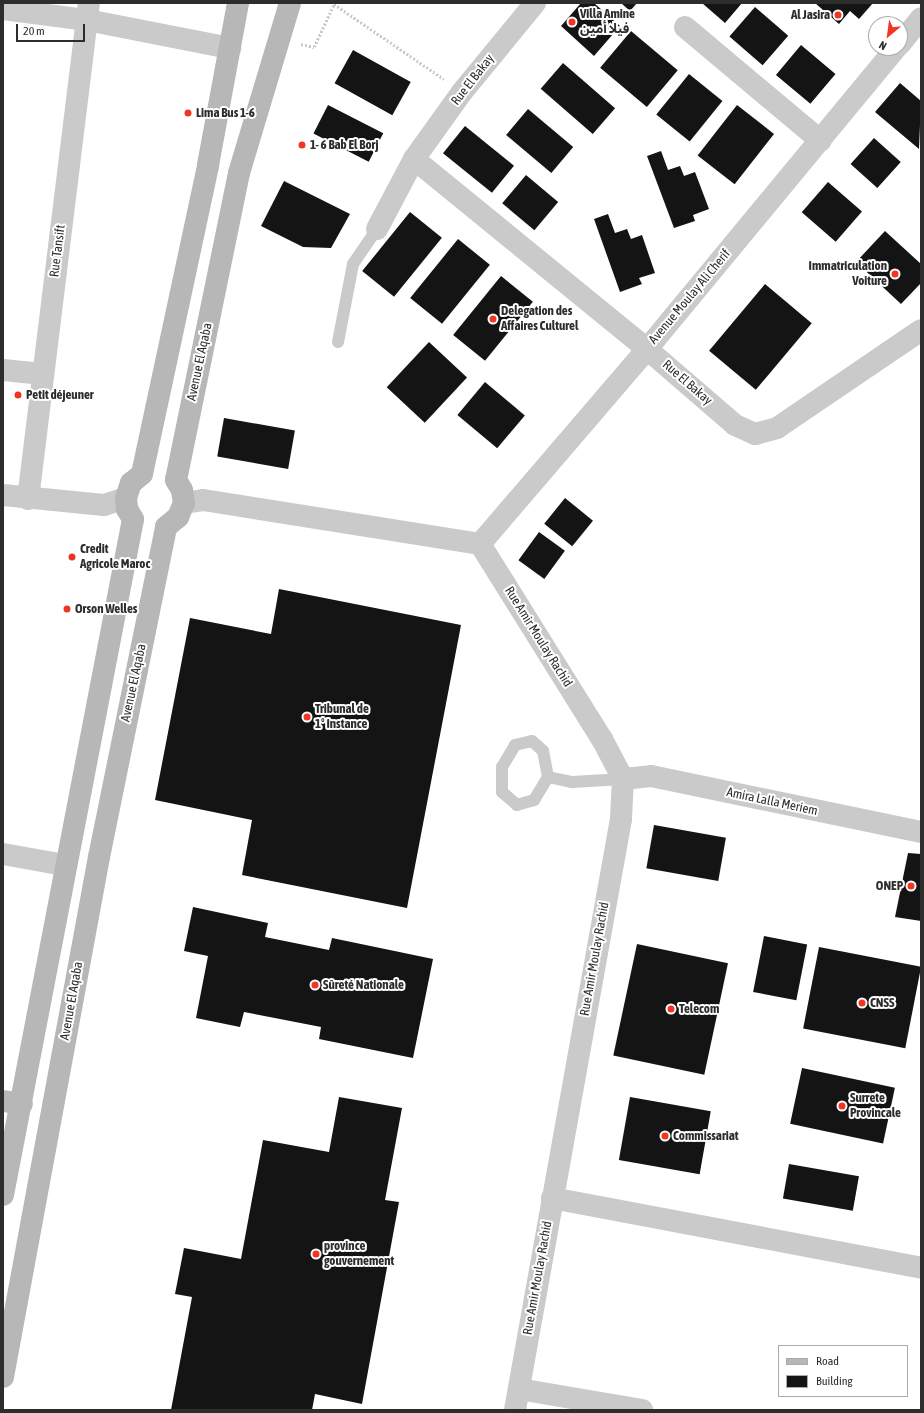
<!DOCTYPE html>
<meta charset="utf-8">
<style>
body{margin:0}
#map{position:relative;width:924px;height:1413px;overflow:hidden;background:#fff;font-family:"Asap Condensed","Noto Sans Arabic",sans-serif}
div>[style]{position:absolute}
[style*='--x']{left:calc(var(--x)*1px);top:calc(var(--y)*1px);width:calc(var(--w)*1px);rotate:calc(var(--a)*1deg)}
.building>*{inset:0;background:#141414;transform-origin:0 0}
.path>*{height:2.5px;margin-top:-1.25px;transform-origin:0;background:repeating-linear-gradient(90deg,#cacaca 0 2px,transparent 0 4px)}
.lane>*{height:12px;margin:-6px;padding:0 6px;transform-origin:6px;border-radius:6px;background:#cacaca}
.street>*{height:22px;margin:-11px;padding:0 11px;transform-origin:11px;border-radius:11px;background:#cacaca}
.secondary>*{height:22px;margin:-11px;padding:0 11px;transform-origin:11px;border-radius:11px;background:#b7b7b7}
.dots>*{width:11px;height:11px;translate:-50% -50%;box-sizing:border-box;border:2px solid #fff;border-radius:50%}
span{translate:-50% -50%;white-space:nowrap;text-align:center;line-height:1.15;-webkit-text-stroke:4px #fff;paint-order:stroke}
.poi-label{font-size:13px;color:#2d2d2d;font-weight:700}
.left{translate:0 -50%;text-align:left}
.right{translate:-100% -50%;text-align:right}
.street-label{font-size:13px;color:#2d2d2d}
.frame{position:absolute;inset:0;border:4px solid #2d2d2d;pointer-events:none}
.legend{position:absolute;left:778px;top:1345px;width:130px;height:52px;box-sizing:border-box;background:#fff;border:1px solid #ababab;margin:0;padding:5px 7px;list-style:none;font-size:12px;color:#2d2d2d}
.legend li{display:flex;align-items:center;gap:8px;height:20px}
.legend b{width:20px;border:1px solid #ababab}
.north{position:absolute;left:868px;top:16px;width:40px;height:40px;box-sizing:border-box;background:#fff;border:1px solid #ababab;border-radius:50%;rotate:209deg;font-size:11px;font-weight:700;line-height:16px;text-align:center;color:#2d2d2d}
.north::after{content:'';display:block;margin:auto;width:14px;height:18px;background:#ef3524;clip-path:polygon(50% 0,100% 100%,50% 72%,0 100%)}
.scale{position:absolute;left:16px;top:24px;width:69px;height:18px;box-sizing:border-box;border:2px solid #2d2d2d;border-top:0;padding-left:5px;font-size:12px;line-height:14px;white-space:nowrap;color:#2d2d2d;-webkit-text-stroke:3px #fff;paint-order:stroke}
</style>
<div id="map">
<div class="building">
<i style="clip-path:polygon(581px 3px,594px 3px,620px 26px,594px 56px,561px 26px)"></i>
<i style="clip-path:polygon(621px 3px,637px 3px,630px 11px)"></i>
<i style="clip-path:polygon(702px 3px,742px 3px,725px 23px)"></i>
<i style="clip-path:polygon(815px 3px,873px 3px,859px 19px,850px 11px,839px 24px)"></i>
<i style="left:755px;top:7px;width:44px;height:39px;rotate:41deg"></i>
<i style="left:631px;top:31px;width:61px;height:48px;rotate:40deg"></i>
<i style="left:801px;top:45px;width:45px;height:39px;rotate:40deg"></i>
<i style="left:353px;top:50px;width:66px;height:38px;rotate:29deg"></i>
<i style="left:563px;top:63px;width:69px;height:34px;rotate:41deg"></i>
<i style="left:689px;top:74px;width:43px;height:52px;rotate:39deg"></i>
<i style="clip-path:polygon(900px 83px,921px 101px,919px 149px,875px 112px)"></i>
<i style="left:328px;top:105px;width:62px;height:32px;rotate:27deg"></i>
<i style="left:737px;top:105px;width:47px;height:64px;rotate:38deg"></i>
<i style="left:528px;top:109px;width:59px;height:34px;rotate:40deg"></i>
<i style="left:465px;top:126px;width:63px;height:35px;rotate:39deg"></i>
<i style="left:874px;top:138px;width:36px;height:35px;rotate:42deg"></i>
<i style="clip-path:polygon(661px 151px,668px 170px,680px 166px,684px 176px,695px 172px,709px 209px,693px 215px,695px 221px,674px 228px,647px 156px)"></i>
<i style="left:526px;top:175px;width:42px;height:37px;rotate:40deg"></i>
<i style="clip-path:polygon(284px 181px,350px 214px,331px 248px,303px 247px,261px 226px)"></i>
<i style="left:828px;top:182px;width:45px;height:40px;rotate:41deg"></i>
<i style="left:410px;top:212px;width:41px;height:76px;rotate:39deg"></i>
<i style="clip-path:polygon(608px 214px,615px 233px,627px 229px,631px 239px,642px 235px,655px 273px,639px 278px,642px 284px,620px 292px,594px 219px)"></i>
<i style="clip-path:polygon(885px 231px,921px 264px,921px 283px,901px 304px,856px 262px)"></i>
<i style="left:458px;top:239px;width:41px;height:76px;rotate:39deg"></i>
<i style="left:501px;top:276px;width:41px;height:76px;rotate:39deg"></i>
<i style="left:765px;top:284px;width:61px;height:87px;rotate:40deg"></i>
<i style="left:429px;top:342px;width:52px;height:62px;rotate:43deg"></i>
<i style="left:485px;top:382px;width:52px;height:43px;rotate:40deg"></i>
<i style="left:224px;top:418px;width:72px;height:39px;rotate:10deg"></i>
<i style="left:565px;top:498px;width:36px;height:33px;rotate:39deg"></i>
<i style="left:539px;top:532px;width:32px;height:35px;rotate:36deg"></i>
<i style="clip-path:polygon(279px 589px,461px 625px,407px 908px,242px 875px,252px 820px,155px 800px,190px 618px,271px 634px)"></i>
<i style="left:654px;top:825px;width:73px;height:44px;rotate:10deg"></i>
<i style="clip-path:polygon(908px 853px,921px 854px,921px 921px,895px 917px)"></i>
<i style="clip-path:polygon(193px 907px,268px 923px,265px 937px,329px 950px,332px 938px,433px 959px,413px 1058px,319px 1039px,321px 1027px,244px 1012px,240px 1027px,196px 1018px,208px 956px,184px 951px)"></i>
<i style="left:764px;top:936px;width:44px;height:57px;rotate:11deg"></i>
<i style="left:637px;top:944px;width:93px;height:114px;rotate:12deg"></i>
<i style="left:819px;top:947px;width:104px;height:83px;rotate:11deg"></i>
<i style="left:802px;top:1068px;width:95px;height:57px;rotate:12deg"></i>
<i style="clip-path:polygon(339px 1097px,402px 1108px,385px 1200px,399px 1202px,362px 1404px,315px 1394px,312px 1410px,171px 1410px,192px 1297px,175px 1294px,184px 1248px,241px 1259px,263px 1140px,329px 1152px)"></i>
<i style="left:630px;top:1097px;width:82px;height:64px;rotate:10deg"></i>
<i style="left:789px;top:1164px;width:71px;height:35px;rotate:10deg"></i>
</div>
<div class="path">
<i style="--x:334;--y:4;--w:133;--a:34.3"></i>
<i style="--x:301;--y:44;--w:13;--a:13"></i>
<i style="--x:314;--y:47;--w:47;--a:-65.1"></i>
</div>
<div class="lane">
<i style="--x:338;--y:342;--w:79;--a:-79.1"></i>
<i style="--x:353;--y:264;--w:42;--a:-55.6"></i>
<i style="--x:548;--y:777;--w:27;--a:121"></i>
<i style="--x:534;--y:800;--w:18;--a:164"></i>
<i style="--x:517;--y:805;--w:20;--a:-139"></i>
<i style="--x:502;--y:792;--w:25;--a:-90"></i>
<i style="--x:502;--y:767;--w:26;--a:-59"></i>
<i style="--x:515;--y:745;--w:17;--a:-13"></i>
<i style="--x:532;--y:741;--w:15;--a:42"></i>
<i style="--x:543;--y:751;--w:26;--a:79"></i>
<i style="--x:548;--y:777;--w:25;--a:12"></i>
<i style="--x:572;--y:782;--w:51;--a:-3.4"></i>
</div>
<div class="street">
<i style="--x:3;--y:9;--w:85;--a:7.5"></i>
<i style="--x:87;--y:20;--w:146;--a:11.1"></i>
<i style="--x:685;--y:27;--w:177;--a:40"></i>
<i style="--x:900;--y:44;--w:33;--a:-51"></i>
<i style="--x:414;--y:159;--w:301;--a:39.2"></i>
<i style="--x:647;--y:349;--w:116;--a:40.8"></i>
<i style="--x:735;--y:425;--w:22;--a:24"></i>
<i style="--x:755;--y:434;--w:23;--a:-15"></i>
<i style="--x:777;--y:428;--w:174;--a:-34.2"></i>
<i style="--x:377;--y:229;--w:79;--a:-62.1"></i>
<i style="--x:414;--y:159;--w:82;--a:-54.4"></i>
<i style="--x:462;--y:92;--w:115;--a:-50.6"></i>
<i style="--x:3;--y:370;--w:40;--a:5.7"></i>
<i style="--x:3;--y:495;--w:101;--a:5.7"></i>
<i style="--x:104;--y:505;--w:23;--a:-18"></i>
<i style="--x:28;--y:499;--w:500;--a:-83"></i>
<i style="--x:184;--y:503;--w:19;--a:-9"></i>
<i style="--x:203;--y:500;--w:280;--a:9"></i>
<i style="--x:480;--y:544;--w:230;--a:58"></i>
<i style="--x:602;--y:739;--w:45;--a:62.3"></i>
<i style="--x:623;--y:779;--w:40;--a:92.9"></i>
<i style="--x:621;--y:819;--w:600;--a:100.17"></i>
<i style="--x:480;--y:544;--w:257;--a:-49.4"></i>
<i style="--x:647;--y:349;--w:391;--a:-50.4"></i>
<i style="--x:623;--y:779;--w:28;--a:-6"></i>
<i style="--x:651;--y:776;--w:276;--a:11.7"></i>
<i style="--x:3;--y:854;--w:63;--a:10.1"></i>
<i style="--x:552;--y:1198;--w:376;--a:10.7"></i>
<i style="--x:519;--y:1389;--w:125;--a:9.7"></i>
</div>
<div class="secondary">
<i style="--x:3;--y:1101;--w:19;--a:9"></i>
<i style="--x:3;--y:1195;--w:688;--a:-79.11"></i>
<i style="--x:133;--y:519;--w:12;--a:-121"></i>
<i style="--x:127;--y:509;--w:11;--a:-95"></i>
<i style="--x:126;--y:498;--w:16;--a:-72"></i>
<i style="--x:131;--y:483;--w:14;--a:-39"></i>
<i style="--x:142;--y:474;--w:316;--a:-77.9"></i>
<i style="--x:208;--y:165;--w:165;--a:-79.5"></i>
<i style="--x:3;--y:1377;--w:529;--a:-79.54"></i>
<i style="--x:99;--y:857;--w:337;--a:-78.5"></i>
<i style="--x:166;--y:527;--w:16;--a:-40"></i>
<i style="--x:178;--y:517;--w:15;--a:-67"></i>
<i style="--x:184;--y:503;--w:13;--a:-99"></i>
<i style="--x:182;--y:490;--w:12;--a:-121"></i>
<i style="--x:176;--y:480;--w:313;--a:-78.4"></i>
<i style="--x:239;--y:173;--w:177;--a:-73.3"></i>
</div>
<div class="dots">
<i style="left:838px;top:15px;background:#ef3524"></i>
<i style="left:572px;top:22px;background:#ef3524"></i>
<i style="left:188px;top:113px;background:#ef3524"></i>
<i style="left:302px;top:145px;background:#ef3524"></i>
<i style="left:895px;top:274px;background:#ef3524"></i>
<i style="left:493px;top:319px;background:#ef3524"></i>
<i style="left:18px;top:395px;background:#ef3524"></i>
<i style="left:72px;top:557px;background:#ef3524"></i>
<i style="left:67px;top:609px;background:#ef3524"></i>
<i style="left:307px;top:717px;background:#ef3524"></i>
<i style="left:911px;top:886px;background:#ef3524"></i>
<i style="left:315px;top:985px;background:#ef3524"></i>
<i style="left:862px;top:1003px;background:#ef3524"></i>
<i style="left:671px;top:1009px;background:#ef3524"></i>
<i style="left:842px;top:1106px;background:#ef3524"></i>
<i style="left:665px;top:1136px;background:#ef3524"></i>
<i style="left:316px;top:1254px;background:#ef3524"></i>
</div>
<div class="poi-label">
<span class="left" style="left:580px;top:22px">Villa Amine<br>فيلا أمين</span>
<span class="right" style="left:830px;top:15px">Al Jasira</span>
<span class="left" style="left:196px;top:113px">Lima Bus 1-6</span>
<span class="left" style="left:310px;top:145px">1- 6 Bab El Borj</span>
<span class="right" style="left:887px;top:274px">Immatriculation<br>Voiture</span>
<span class="left" style="left:501px;top:319px">Delegation des<br>Affaires Culturel</span>
<span class="left" style="left:26px;top:395px">Petit déjeuner</span>
<span class="left" style="left:80px;top:557px">Credit<br>Agricole Maroc</span>
<span class="left" style="left:75px;top:609px">Orson Welles</span>
<span class="left" style="left:315px;top:717px">Tribunal de<br>1° Instance</span>
<span class="right" style="left:903px;top:886px">ONEP</span>
<span class="left" style="left:323px;top:985px">Sûreté Nationale</span>
<span class="left" style="left:870px;top:1003px">CNSS</span>
<span class="left" style="left:679px;top:1009px">Telecom</span>
<span class="left" style="left:850px;top:1106px">Surrete<br>Provincale</span>
<span class="left" style="left:673px;top:1136px">Commissariat</span>
<span class="left" style="left:324px;top:1254px">province<br>gouvernement</span>
</div>
<div class="street-label">
<span style="left:473px;top:80px;rotate:-52deg">Rue El Bakay</span>
<span style="left:58px;top:251px;rotate:-83deg">Rue Tansift</span>
<span style="left:690px;top:297px;rotate:-50deg">Avenue Moulay Ali Cherif</span>
<span style="left:200px;top:362px;rotate:-78deg">Avenue El Aqaba</span>
<span style="left:687px;top:383px;rotate:41deg">Rue El Bakay</span>
<span style="left:538px;top:637px;rotate:58deg">Rue Amir Moulay Rachid</span>
<span style="left:134px;top:683px;rotate:-78deg">Avenue El Aqaba</span>
<span style="left:772px;top:802px;rotate:12deg">Amira Lalla Meriem</span>
<span style="left:595px;top:959px;rotate:-80deg">Rue Amir Moulay Rachid</span>
<span style="left:72px;top:1001px;rotate:-80deg">Avenue El Aqaba</span>
<span style="left:538px;top:1278px;rotate:-80deg">Rue Amir Moulay Rachid</span>
</div>
<div class="frame"></div>
<ul class="legend">
<li><b style="height:5px;background:#b7b7b7"></b>Road</li>
<li><b style="height:11px;background:#141414"></b>Building</li>
</ul>
<div class="north">N</div>
<div class="scale">20 m</div>
</div>
